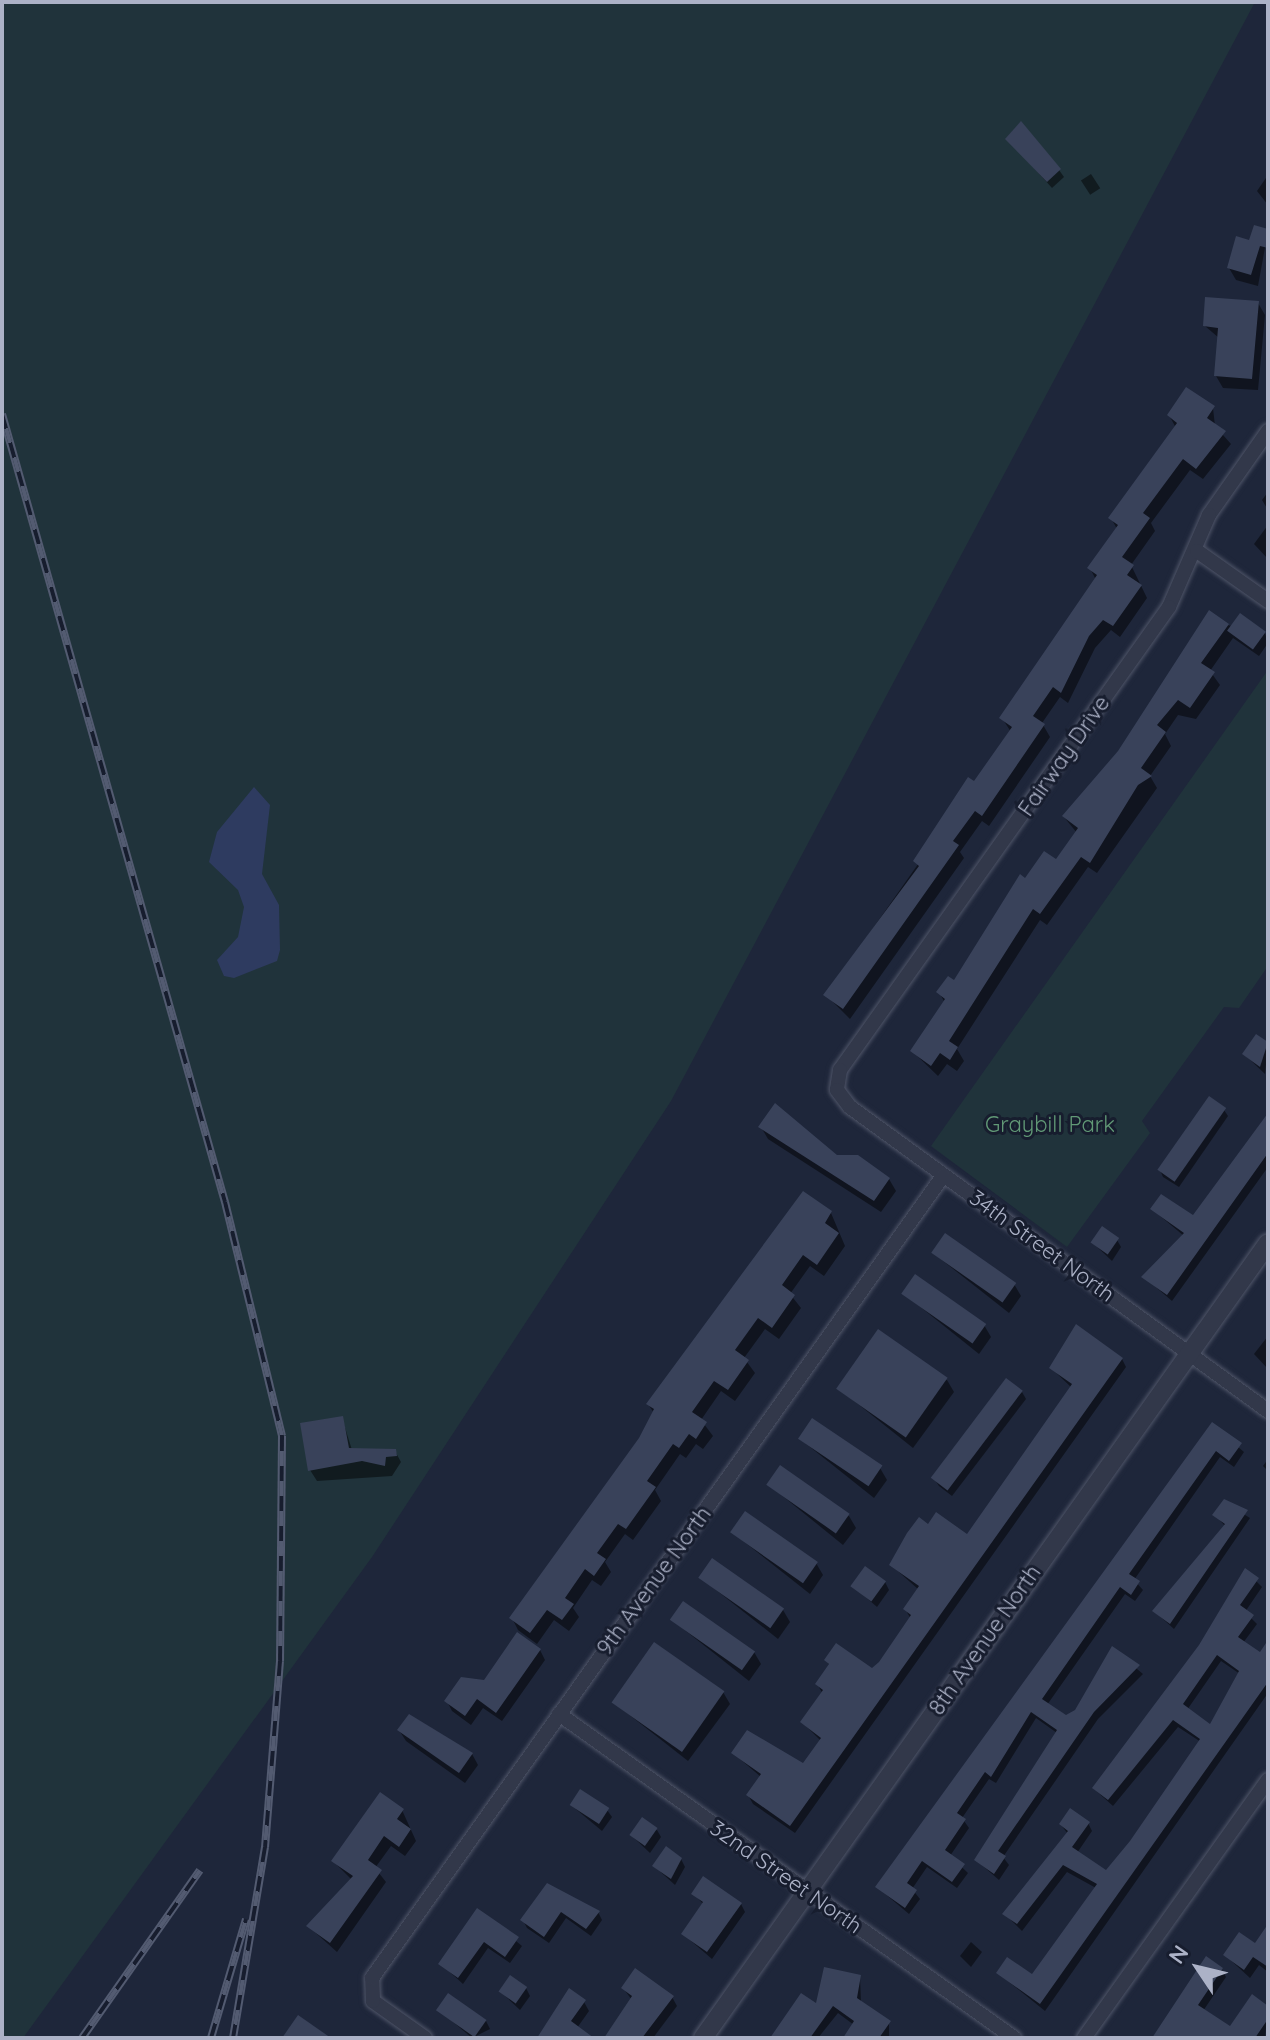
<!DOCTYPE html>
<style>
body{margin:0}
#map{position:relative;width:1270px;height:2040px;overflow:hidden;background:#1e263a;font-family:Quicksand,sans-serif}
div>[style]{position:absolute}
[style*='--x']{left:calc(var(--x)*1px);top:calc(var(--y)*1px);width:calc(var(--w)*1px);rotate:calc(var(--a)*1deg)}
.green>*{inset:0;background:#20333b}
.water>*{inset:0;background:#2e3b60}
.shadow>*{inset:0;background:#0007;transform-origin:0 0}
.building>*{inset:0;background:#39425a;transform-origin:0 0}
.roads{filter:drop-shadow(0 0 2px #4f5568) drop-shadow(0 0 2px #4f5568)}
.minor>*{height:14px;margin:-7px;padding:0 7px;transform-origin:7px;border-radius:7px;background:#32384a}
.tertiary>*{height:18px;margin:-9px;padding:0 9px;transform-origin:9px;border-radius:9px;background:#32384a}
.rail>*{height:8px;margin-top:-4px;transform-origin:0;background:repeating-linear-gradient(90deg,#171d2e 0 15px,#535b71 0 30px);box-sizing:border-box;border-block:2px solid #535b71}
span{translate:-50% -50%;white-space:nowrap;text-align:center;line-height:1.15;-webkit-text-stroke:6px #171d2e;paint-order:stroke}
.street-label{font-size:22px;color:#acb2c7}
.park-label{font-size:22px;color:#619976}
.frame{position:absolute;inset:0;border:4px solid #acb2c7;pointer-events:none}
.north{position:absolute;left:1158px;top:1928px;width:80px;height:80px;-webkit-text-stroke:6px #171d2e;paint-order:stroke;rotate:305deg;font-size:22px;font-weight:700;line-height:32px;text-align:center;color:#acb2c7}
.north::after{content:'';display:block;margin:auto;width:28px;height:36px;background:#acb2c7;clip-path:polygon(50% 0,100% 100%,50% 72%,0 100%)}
</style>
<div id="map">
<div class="green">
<i style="clip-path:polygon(2px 2px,1255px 2px,671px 1101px,372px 1557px,23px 2038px,2px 2038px)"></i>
<i style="clip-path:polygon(1268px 670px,1268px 966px,1239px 1008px,1224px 1007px,1142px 1121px,1150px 1133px,1067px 1247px,931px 1146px)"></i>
</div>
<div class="water">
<i style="clip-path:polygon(254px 787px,270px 805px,262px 874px,279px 905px,280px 950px,277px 961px,234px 978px,224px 976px,217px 960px,238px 937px,244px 907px,238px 890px,209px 862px,217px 832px)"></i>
</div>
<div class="shadow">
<i style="clip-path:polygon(1008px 139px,1059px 170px,1064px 177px,1052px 188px)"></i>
<i style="left:1091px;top:174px;width:17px;height:12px;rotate:57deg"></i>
<i style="clip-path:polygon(1268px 175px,1268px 205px,1257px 191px)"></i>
<i style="clip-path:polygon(1268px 231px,1258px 286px,1236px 280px,1229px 268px)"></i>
<i style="clip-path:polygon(1258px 303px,1265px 315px,1258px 390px,1223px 388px,1216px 376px,1219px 338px,1205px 326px)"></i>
<i style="clip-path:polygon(1213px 408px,1215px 426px,1231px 444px,1203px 479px,1190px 470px,1151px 523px,1155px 531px,1131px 565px,1147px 598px,1120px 637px,1111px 630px,1095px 648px,1068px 703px,1060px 697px,1042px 723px,1050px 737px,989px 826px,982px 821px,960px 852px,964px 858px,850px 1019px,826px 995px,1011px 732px,1002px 718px,1096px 580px,1090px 568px,1117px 529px,1111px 518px,1176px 428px,1169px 415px)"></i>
<i style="clip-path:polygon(1268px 492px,1268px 510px,1262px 500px)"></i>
<i style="clip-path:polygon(1268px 525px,1268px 559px,1254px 544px)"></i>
<i style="clip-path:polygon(1227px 625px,1265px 633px,1268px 643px,1259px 656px,1233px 638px,1210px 671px,1220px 685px,1196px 719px,1178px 715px,1165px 734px,1171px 746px,1150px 776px,1157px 788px,1097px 873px,1088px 867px,1047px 925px,1040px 920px,957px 1049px,964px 1061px,957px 1071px,947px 1064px,938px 1076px,912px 1051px,945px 1003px,939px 992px,955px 983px,1025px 880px,1057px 862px,1077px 833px,1064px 817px)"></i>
<i style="clip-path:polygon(1257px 1037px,1268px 1045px,1265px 1074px,1244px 1054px)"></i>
<i style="clip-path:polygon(1224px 1110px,1228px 1116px,1179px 1187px,1163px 1177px,1160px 1170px)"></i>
<i style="clip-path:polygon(1268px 1117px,1268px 1167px,1172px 1301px,1144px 1277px,1184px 1236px,1153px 1210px,1193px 1218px)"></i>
<i style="clip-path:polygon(761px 1127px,889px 1179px,896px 1191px,881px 1212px,768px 1139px)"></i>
<i style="clip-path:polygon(831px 1213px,845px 1246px,824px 1276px,810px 1266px,790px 1294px,801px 1308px,779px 1339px,765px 1329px,744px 1358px,755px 1373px,735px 1401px,721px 1391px,701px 1420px,713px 1436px,703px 1449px,696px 1444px,686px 1458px,680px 1454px,655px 1490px,661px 1501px,633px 1540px,625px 1534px,605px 1562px,611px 1572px,601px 1586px,592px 1580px,573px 1608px,579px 1617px,569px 1631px,554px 1620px,537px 1644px,518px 1630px,512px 1618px,641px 1439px,654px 1413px,648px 1404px)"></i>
<i style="clip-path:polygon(1117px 1240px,1121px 1247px,1112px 1261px,1093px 1243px)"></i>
<i style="clip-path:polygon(933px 1253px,1014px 1284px,1021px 1296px,1009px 1313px)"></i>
<i style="clip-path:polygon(903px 1293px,984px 1325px,991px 1337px,979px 1354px)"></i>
<i style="clip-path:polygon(1268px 1336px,1268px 1369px,1254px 1354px)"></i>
<i style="clip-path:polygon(1122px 1359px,1126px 1367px,795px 1833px,753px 1804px,748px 1795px,761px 1777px,733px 1753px,803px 1766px,821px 1741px,802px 1722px,823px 1694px,817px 1684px,830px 1666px,826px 1660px,872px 1671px,880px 1664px,911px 1619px,905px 1609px,919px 1590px,891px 1565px,929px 1526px,968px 1537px,1072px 1388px,1051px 1368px)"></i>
<i style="clip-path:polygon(947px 1380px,954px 1392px,913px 1448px,838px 1388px)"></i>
<i style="clip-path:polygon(1022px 1392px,1026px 1399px,952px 1496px,939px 1486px,935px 1480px)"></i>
<i style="clip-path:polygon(342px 1418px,352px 1450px,395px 1451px,401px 1462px,392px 1476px,317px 1481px,310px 1470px)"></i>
<i style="clip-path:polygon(1212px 1425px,1244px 1452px,1234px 1467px,1220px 1457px,1134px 1580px,1143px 1590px,1135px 1601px,1125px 1594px,1047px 1705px,1065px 1718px,1076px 1712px,1112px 1648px,1143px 1674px,1098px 1719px,1003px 1857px,1009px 1865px,999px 1880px,976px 1860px,1057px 1733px,1036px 1718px,996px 1783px,989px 1779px,962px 1818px,969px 1828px,950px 1856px,968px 1873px,957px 1888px,927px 1867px,912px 1889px,920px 1899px,909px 1914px,877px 1887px)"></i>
<i style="clip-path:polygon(800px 1439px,880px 1468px,887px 1480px,874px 1498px)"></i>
<i style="clip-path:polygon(1268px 1459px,1268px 1471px,1263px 1466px)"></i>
<i style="clip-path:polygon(769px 1485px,849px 1516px,856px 1528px,843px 1545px)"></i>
<i style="clip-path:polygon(1224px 1502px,1250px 1518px,1174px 1629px,1154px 1611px,1225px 1526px,1215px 1515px)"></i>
<i style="clip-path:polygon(733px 1533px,816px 1563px,823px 1575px,810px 1594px)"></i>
<i style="clip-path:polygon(evenodd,1246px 1571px,1262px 1587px,1245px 1612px,1257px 1624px,1243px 1643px,1260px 1654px,1268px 1645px,1268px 1693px,1045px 2011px,998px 1973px,1032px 1977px,1096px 1888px,1067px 1872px,1022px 1931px,1005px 1914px,1068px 1834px,1061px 1825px,1088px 1823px,1092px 1831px,1077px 1853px,1106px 1872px,1131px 1842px,1201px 1742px,1178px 1727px,1113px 1806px,1094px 1789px,1201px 1646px,1246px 1571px,1221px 1661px,1240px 1674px,1210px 1727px,1187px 1710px,1221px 1661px)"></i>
<i style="clip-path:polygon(701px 1578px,783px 1610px,790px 1622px,778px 1639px)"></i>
<i style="clip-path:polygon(885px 1582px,889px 1590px,877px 1607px,853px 1586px)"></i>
<i style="clip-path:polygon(672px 1620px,754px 1652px,761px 1664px,749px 1681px)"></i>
<i style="clip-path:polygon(540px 1650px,545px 1660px,502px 1721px,483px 1708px,471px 1725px,452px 1711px,447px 1701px)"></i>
<i style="clip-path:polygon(723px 1692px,730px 1704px,688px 1761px,613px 1702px)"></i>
<i style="clip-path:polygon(410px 1716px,472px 1754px,478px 1765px,465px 1783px,406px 1741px,399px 1730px)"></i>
<i style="clip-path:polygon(571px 1805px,607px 1810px,612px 1817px,602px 1831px)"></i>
<i style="clip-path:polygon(402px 1810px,416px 1841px,405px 1856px,391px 1846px,375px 1868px,386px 1882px,337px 1952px,308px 1926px,352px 1880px,333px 1861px)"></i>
<i style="clip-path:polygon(657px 1830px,661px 1837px,650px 1853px,632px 1836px)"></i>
<i style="clip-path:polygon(681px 1859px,685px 1867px,675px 1885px,654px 1866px)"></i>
<i style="clip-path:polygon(547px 1886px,598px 1912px,602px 1920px,591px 1936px,566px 1918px,549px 1943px,527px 1928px,523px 1920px)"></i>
<i style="clip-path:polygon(694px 1894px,741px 1904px,745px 1912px,712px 1959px,683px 1934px,704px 1905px)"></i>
<i style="clip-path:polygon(478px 1910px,522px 1946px,510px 1963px,488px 1948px,463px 1984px,441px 1964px)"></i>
<i style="clip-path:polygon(1268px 1928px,1268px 1972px,1259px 1965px,1250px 1978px,1225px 1955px,1255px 1946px)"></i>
<i style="clip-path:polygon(971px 1942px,982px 1952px,971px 1967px,960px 1956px)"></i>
<i style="clip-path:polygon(1222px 1970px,1226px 1977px,1203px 2011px,1230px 2029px,1268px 2008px,1265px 2038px,1154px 2038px)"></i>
<i style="clip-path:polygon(860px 1976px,861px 2003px,889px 2023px,889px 2038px,845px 2038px,854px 2025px,838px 2013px,818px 2038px,772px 2038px)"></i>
<i style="clip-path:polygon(526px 1988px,530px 1996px,520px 2010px,501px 1992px)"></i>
<i style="clip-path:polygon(623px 1988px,672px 1997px,677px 2006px,653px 2038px,606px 2038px,632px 2000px)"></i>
<i style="clip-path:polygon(584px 2002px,589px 2011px,577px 2028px,591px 2038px,546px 2038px)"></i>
<i style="clip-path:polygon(439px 2010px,486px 2021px,490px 2029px,472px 2038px)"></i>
</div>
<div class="building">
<i style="clip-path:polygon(1021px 121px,1061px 169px,1047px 182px,1005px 139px)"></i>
<i style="clip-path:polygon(1254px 225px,1268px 229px,1268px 248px,1260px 246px,1251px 275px,1227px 268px,1236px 236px,1249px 240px)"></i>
<i style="clip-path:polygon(1205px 297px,1259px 301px,1252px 379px,1214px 376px,1218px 328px,1203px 326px)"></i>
<i style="clip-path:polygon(1186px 387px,1215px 406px,1207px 418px,1226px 431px,1196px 469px,1183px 459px,1143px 513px,1150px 518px,1122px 557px,1134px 565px,1127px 575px,1142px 585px,1113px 626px,1103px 620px,1089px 636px,1061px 693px,1053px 687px,1033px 716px,1045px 724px,982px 816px,975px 811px,953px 841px,959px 845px,843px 1009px,823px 995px,919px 866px,913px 861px,968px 777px,974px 781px,1012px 727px,999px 718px,1097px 575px,1087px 568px,1118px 525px,1108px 518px,1177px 423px,1167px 415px)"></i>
<i style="clip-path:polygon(1209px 610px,1229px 624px,1201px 663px,1215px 672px,1190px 708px,1178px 700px,1157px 725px,1166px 732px,1141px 768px,1152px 776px,1138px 785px,1090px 863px,1081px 857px,1040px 914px,1033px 909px,949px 1041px,958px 1047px,950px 1060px,940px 1053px,931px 1066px,910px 1051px,945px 999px,936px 992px,948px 976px,954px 980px,1020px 874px,1025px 878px,1044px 851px,1056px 859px,1078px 828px,1062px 816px,1118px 751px)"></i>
<i style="left:1240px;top:613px;width:32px;height:22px;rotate:36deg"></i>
<i style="clip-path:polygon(1256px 1034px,1268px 1042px,1260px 1067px,1242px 1054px)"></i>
<i style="left:1209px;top:1096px;width:21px;height:90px;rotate:35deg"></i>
<i style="clip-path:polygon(775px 1103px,837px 1155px,858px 1155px,890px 1178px,874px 1201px,758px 1127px)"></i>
<i style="clip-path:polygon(1268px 1113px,1268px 1153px,1167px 1295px,1141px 1277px,1184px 1233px,1150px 1209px,1161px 1194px,1193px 1215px)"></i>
<i style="clip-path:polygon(803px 1191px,832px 1211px,825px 1223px,839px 1233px,817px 1265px,803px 1255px,782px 1285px,795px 1295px,772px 1328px,758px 1318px,735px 1350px,749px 1360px,728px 1390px,714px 1381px,692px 1412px,707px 1422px,696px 1439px,689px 1434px,679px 1448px,673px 1444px,647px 1481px,656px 1487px,626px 1529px,618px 1524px,597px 1553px,606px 1559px,594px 1576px,585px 1569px,565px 1598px,574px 1604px,562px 1620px,547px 1610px,530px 1633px,509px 1618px,639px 1438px,654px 1409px,646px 1404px)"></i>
<i style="left:1102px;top:1226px;width:21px;height:20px;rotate:35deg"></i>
<i style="left:945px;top:1233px;width:87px;height:24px;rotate:35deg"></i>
<i style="left:915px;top:1274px;width:87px;height:24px;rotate:35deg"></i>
<i style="clip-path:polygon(1076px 1324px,1123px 1358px,790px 1826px,746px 1795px,761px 1774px,731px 1753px,747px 1730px,803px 1763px,821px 1738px,800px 1722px,823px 1690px,815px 1684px,829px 1664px,824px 1660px,836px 1643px,872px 1668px,879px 1662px,911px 1615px,903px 1609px,919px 1586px,889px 1565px,907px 1533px,919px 1517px,928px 1524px,936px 1512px,967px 1534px,1072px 1384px,1049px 1368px)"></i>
<i style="left:878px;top:1329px;width:85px;height:73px;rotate:35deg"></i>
<i style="left:1006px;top:1378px;width:21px;height:125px;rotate:37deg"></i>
<i style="clip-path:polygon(343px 1416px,349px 1448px,396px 1449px,397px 1456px,386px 1457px,385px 1466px,362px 1461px,308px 1471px,300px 1423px)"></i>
<i style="left:812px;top:1418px;width:85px;height:25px;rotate:34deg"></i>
<i style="clip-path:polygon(1212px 1422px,1242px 1443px,1229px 1461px,1216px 1451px,1129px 1574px,1140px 1581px,1131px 1595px,1120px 1587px,1042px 1699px,1066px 1715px,1075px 1710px,1112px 1646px,1140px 1665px,1094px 1712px,998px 1851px,1006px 1856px,994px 1874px,974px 1860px,1057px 1730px,1031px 1712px,991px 1777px,985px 1772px,957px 1813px,966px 1819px,945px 1850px,965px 1864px,952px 1882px,922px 1861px,907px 1883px,917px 1890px,905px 1908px,875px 1887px)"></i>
<i style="left:780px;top:1465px;width:85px;height:24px;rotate:35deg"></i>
<i style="clip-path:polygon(1224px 1499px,1248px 1510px,1170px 1624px,1152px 1611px,1225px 1524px,1212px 1515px)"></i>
<i style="left:745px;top:1511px;width:89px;height:26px;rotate:35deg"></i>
<i style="left:712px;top:1558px;width:88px;height:24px;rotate:35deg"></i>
<i style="left:865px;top:1566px;width:26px;height:25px;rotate:36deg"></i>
<i style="clip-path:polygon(evenodd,1245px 1568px,1259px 1578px,1240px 1605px,1254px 1615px,1238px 1637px,1260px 1652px,1268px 1640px,1268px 1682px,1040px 2004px,996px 1973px,1007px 1957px,1032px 1974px,1097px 1884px,1063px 1865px,1017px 1924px,1002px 1914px,1068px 1831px,1059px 1824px,1070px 1808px,1090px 1822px,1072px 1847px,1106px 1870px,1130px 1841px,1200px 1739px,1173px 1720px,1108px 1800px,1092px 1788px,1199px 1645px,1245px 1568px,1217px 1655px,1239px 1671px,1210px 1724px,1183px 1704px,1217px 1655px)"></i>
<i style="left:683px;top:1601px;width:88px;height:23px;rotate:35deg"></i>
<i style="clip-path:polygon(517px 1632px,541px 1649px,496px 1713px,477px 1699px,465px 1716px,444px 1701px,461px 1677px,484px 1680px)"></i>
<i style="left:654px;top:1642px;width:86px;height:74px;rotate:35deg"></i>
<i style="clip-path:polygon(409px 1714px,473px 1753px,459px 1773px,397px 1730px)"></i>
<i style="left:580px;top:1789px;width:35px;height:19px;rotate:33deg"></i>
<i style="clip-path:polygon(380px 1792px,404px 1809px,397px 1819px,411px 1829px,399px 1847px,384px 1836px,368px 1860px,382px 1870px,330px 1943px,306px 1926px,353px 1876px,331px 1861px)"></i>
<i style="left:642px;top:1817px;width:19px;height:22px;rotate:35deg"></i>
<i style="clip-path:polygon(666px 1846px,682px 1858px,671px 1879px,652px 1866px)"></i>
<i style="clip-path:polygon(703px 1876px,742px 1903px,707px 1952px,681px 1934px,703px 1902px,691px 1894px)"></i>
<i style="clip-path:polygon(547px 1883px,600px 1911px,586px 1929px,561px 1912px,544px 1937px,520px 1920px)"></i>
<i style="clip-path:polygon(477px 1908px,519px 1937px,505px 1957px,484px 1942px,458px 1978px,438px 1964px)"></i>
<i style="clip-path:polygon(1268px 1924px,1268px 1967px,1253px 1957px,1244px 1970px,1223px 1955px,1239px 1932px,1255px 1943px)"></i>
<i style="clip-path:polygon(1206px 1956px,1223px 1968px,1198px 2005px,1230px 2026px,1252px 1994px,1268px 2006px,1268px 2019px,1255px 2038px,1152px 2038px)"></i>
<i style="clip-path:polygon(824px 1967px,861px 1975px,857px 1998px,891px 2021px,879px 2038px,843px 2038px,854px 2021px,833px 2006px,810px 2038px,770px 2038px,801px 1993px,816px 2003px)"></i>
<i style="clip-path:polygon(635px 1968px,674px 1996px,642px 2038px,604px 2038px,632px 1996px,621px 1988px)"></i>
<i style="left:510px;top:1975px;width:21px;height:20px;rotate:35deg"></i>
<i style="clip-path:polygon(569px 1988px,586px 2000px,571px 2021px,594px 2038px,537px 2038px)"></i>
<i style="left:448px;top:1993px;width:47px;height:21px;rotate:35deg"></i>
<i style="clip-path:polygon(298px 2015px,331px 2038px,282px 2038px)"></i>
</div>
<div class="roads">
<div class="minor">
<i style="--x:1268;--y:431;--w:103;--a:125.1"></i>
<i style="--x:1209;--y:515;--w:100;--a:113.5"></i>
<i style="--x:1169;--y:607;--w:568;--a:125.4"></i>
<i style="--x:840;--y:1070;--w:20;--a:99"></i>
<i style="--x:837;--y:1090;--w:21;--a:53"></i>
<i style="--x:850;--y:1107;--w:517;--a:36.03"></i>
<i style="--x:1197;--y:551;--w:87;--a:35.2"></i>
<i style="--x:559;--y:1714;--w:559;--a:35.45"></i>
<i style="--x:425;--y:2038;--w:64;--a:-144.6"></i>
<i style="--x:373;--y:2001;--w:23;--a:-92"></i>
<i style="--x:372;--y:1978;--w:985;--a:-54.55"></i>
<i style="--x:1084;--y:2038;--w:317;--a:-54.5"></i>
</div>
<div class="tertiary">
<i style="--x:703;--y:2038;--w:975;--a:-54.6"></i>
</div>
</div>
<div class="rail">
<i style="--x:2;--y:414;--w:819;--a:74.2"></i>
<i style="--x:225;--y:1202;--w:241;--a:76.3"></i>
<i style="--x:282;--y:1436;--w:225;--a:90.5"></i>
<i style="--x:280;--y:1661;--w:187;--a:94.6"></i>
<i style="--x:265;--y:1847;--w:194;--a:99.5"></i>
<i style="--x:82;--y:2038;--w:205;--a:-54.9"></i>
<i style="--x:211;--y:2038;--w:124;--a:-73.6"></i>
</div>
<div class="street-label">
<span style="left:1064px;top:756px;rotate:-55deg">Fairway Drive</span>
<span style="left:1042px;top:1246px;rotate:36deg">34th Street North</span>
<span style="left:654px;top:1581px;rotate:-54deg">9th Avenue North</span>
<span style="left:985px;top:1640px;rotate:-55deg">8th Avenue North</span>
<span style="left:786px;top:1877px;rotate:35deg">32nd Street North</span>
</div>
<div class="park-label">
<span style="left:1050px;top:1125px">Graybill Park</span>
</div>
<div class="frame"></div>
<div class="north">N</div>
</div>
